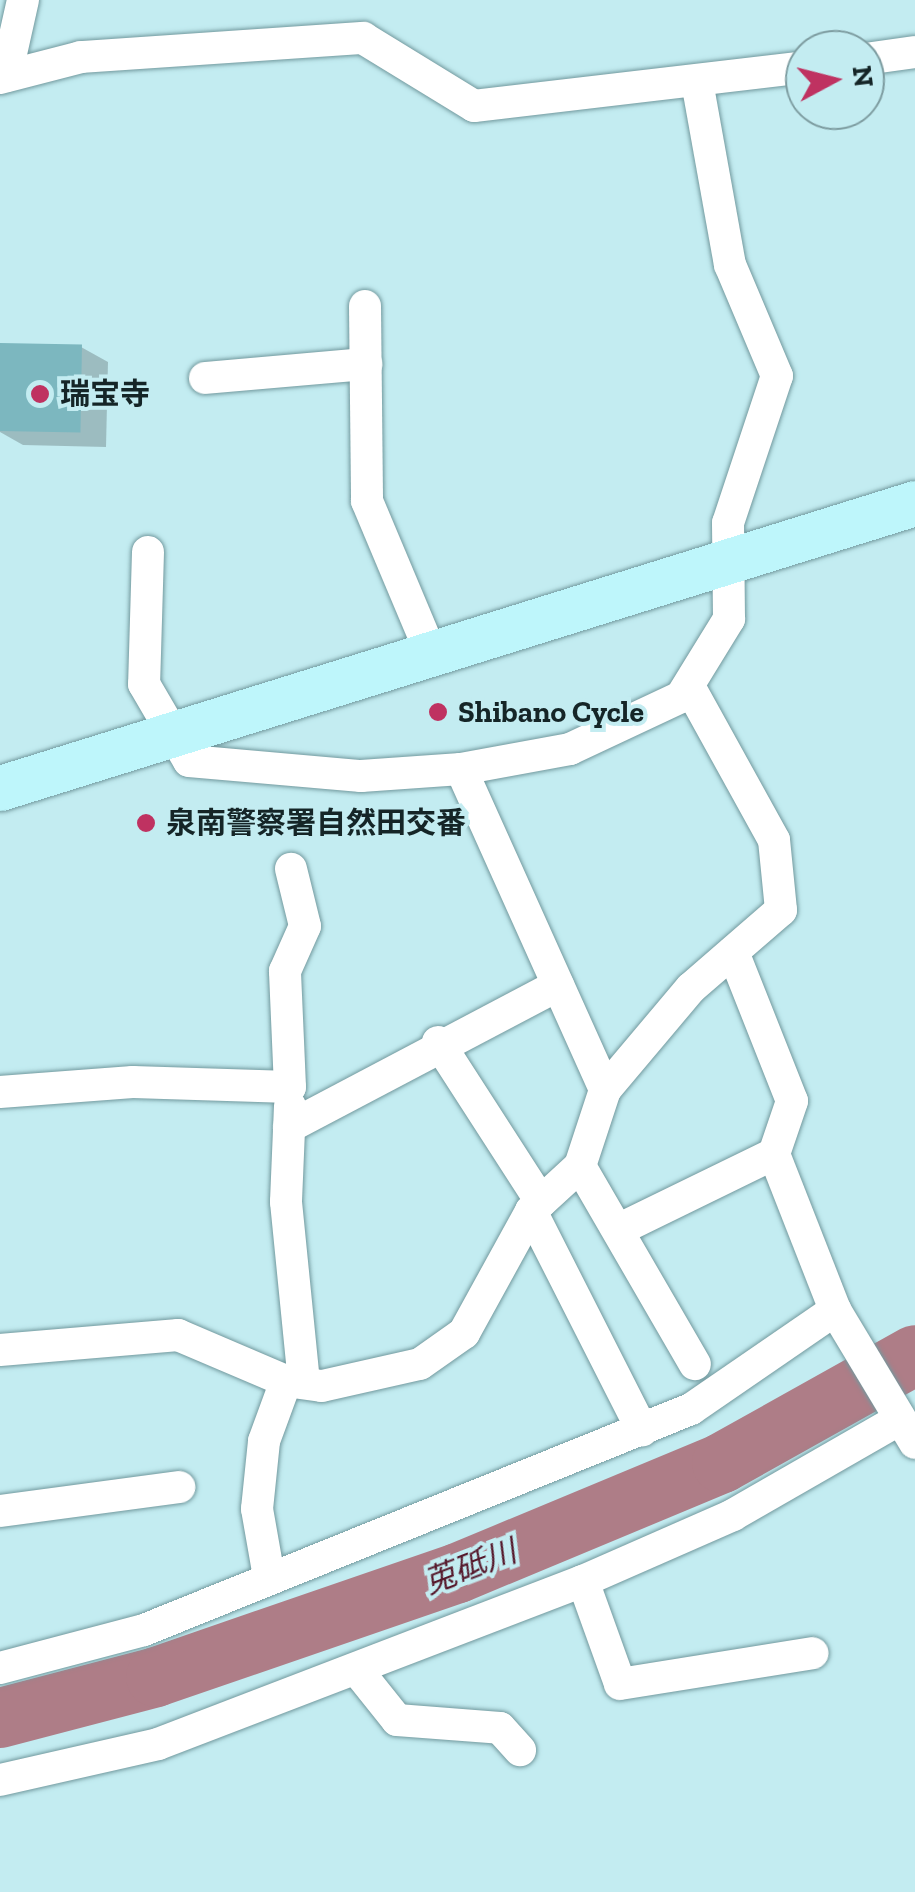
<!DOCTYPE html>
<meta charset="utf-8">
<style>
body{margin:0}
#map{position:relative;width:915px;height:1892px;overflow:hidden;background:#c3ecf1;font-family:"Zilla Slab","Noto Sans JP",serif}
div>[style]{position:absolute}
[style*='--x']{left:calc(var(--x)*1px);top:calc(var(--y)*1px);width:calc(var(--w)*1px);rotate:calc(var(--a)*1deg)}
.shadow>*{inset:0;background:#0003}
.river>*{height:60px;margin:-30px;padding:0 30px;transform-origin:30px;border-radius:30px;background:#ae7d87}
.building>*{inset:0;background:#7cb7bf;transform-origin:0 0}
.roads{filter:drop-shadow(0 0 2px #72999e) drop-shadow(0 0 2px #72999e)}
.street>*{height:32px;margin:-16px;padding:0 16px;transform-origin:16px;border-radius:16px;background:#fff}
.secondary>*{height:45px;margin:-22.5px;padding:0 22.5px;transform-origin:22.5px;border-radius:22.5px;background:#bef6fb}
.dots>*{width:28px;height:28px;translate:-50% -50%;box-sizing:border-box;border:5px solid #c3ecf1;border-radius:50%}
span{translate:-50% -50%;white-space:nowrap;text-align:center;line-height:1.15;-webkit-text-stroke:8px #c3ecf1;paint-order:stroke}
.poi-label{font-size:30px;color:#152527;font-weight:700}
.left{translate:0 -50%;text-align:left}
.water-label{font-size:32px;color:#55182b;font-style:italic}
.north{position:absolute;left:785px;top:30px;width:100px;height:100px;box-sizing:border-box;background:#c3ecf1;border:2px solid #7d9ca0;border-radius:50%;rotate:83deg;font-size:28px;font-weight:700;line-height:40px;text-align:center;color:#152527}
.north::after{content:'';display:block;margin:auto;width:35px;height:45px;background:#bf3261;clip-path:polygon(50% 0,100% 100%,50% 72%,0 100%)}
</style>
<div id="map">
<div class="shadow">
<i style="clip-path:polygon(0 345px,81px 347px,108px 362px,106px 447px,23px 445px,0 432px)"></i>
</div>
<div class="river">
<i style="--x:0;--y:1718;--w:161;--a:-14.7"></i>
<i style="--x:156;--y:1677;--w:319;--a:-19"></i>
<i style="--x:458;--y:1573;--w:286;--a:-22.6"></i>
<i style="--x:722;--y:1463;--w:221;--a:-29.2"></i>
</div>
<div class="building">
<i style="left:0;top:343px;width:82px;height:88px;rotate:1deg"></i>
</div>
<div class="roads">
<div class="street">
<i style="--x:865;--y:59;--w:50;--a:-8"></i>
<i style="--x:6;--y:76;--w:78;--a:-77.4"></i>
<i style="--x:0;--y:78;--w:84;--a:-14.5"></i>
<i style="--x:81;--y:57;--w:283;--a:-3.9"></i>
<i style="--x:363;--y:38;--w:130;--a:31.5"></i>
<i style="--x:474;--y:106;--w:333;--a:-6.7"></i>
<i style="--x:365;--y:306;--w:195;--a:89.4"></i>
<i style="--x:367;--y:501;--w:165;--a:67.2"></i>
<i style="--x:205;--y:378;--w:162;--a:-5"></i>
<i style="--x:148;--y:552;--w:132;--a:91.7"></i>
<i style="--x:144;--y:684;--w:89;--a:59.7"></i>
<i style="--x:189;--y:761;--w:173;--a:5"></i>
<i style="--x:361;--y:776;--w:100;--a:-4"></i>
<i style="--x:461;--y:769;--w:111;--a:-10.4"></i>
<i style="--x:570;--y:749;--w:123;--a:-25.1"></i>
<i style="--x:681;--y:697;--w:92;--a:-58.4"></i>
<i style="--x:729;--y:619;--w:96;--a:-90.6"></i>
<i style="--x:728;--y:523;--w:155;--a:-71.6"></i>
<i style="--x:777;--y:376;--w:121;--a:-112.9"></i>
<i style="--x:730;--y:265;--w:186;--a:-100.2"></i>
<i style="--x:461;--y:769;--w:352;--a:65.8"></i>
<i style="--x:438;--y:1042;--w:190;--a:57.2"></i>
<i style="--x:0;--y:1092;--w:133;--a:-4.3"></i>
<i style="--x:133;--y:1082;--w:157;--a:1.8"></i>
<i style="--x:290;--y:1087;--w:116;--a:-92.5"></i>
<i style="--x:285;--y:971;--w:49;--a:-66"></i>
<i style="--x:305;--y:926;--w:59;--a:-103.8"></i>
<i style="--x:290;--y:1106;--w:96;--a:92.4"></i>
<i style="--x:286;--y:1202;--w:182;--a:84.3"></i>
<i style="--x:289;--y:1127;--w:304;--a:-27.8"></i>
<i style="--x:774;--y:1154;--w:168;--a:68.6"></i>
<i style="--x:835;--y:1310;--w:155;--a:59"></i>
<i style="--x:580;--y:1166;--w:229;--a:59.9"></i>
<i style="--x:531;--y:1211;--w:246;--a:63.1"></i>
<i style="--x:622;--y:1228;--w:169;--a:-26"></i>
<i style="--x:774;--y:1154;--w:56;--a:-71.2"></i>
<i style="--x:792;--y:1101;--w:160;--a:-111.6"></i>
<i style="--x:0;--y:1350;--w:179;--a:-4.8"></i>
<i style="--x:178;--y:1335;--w:117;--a:23.1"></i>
<i style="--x:286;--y:1381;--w:36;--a:8"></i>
<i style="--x:322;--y:1386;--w:100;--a:-12.7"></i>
<i style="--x:420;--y:1364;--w:54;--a:-35.2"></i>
<i style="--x:464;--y:1333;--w:139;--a:-61.2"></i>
<i style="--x:531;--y:1211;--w:67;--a:-42.6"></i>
<i style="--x:580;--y:1166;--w:80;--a:-71.8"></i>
<i style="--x:605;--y:1090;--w:133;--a:-49.9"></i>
<i style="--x:691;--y:988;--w:119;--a:-40.9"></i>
<i style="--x:781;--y:910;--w:70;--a:-95.7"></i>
<i style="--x:774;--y:840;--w:174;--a:-118.9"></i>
<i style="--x:0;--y:1511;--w:181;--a:-7.6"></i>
<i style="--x:269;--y:1577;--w:69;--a:-100"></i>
<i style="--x:257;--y:1509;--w:68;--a:-84.1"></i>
<i style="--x:264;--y:1441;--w:64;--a:-69.9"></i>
<i style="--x:583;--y:1581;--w:109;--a:70.2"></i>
<i style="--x:620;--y:1684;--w:195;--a:-9.1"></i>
<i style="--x:0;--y:1668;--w:149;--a:-14.8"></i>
<i style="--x:144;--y:1630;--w:590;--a:-22"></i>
<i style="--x:691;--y:1409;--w:175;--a:-34.5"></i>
<i style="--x:357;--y:1670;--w:64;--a:51.3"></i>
<i style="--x:397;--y:1720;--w:103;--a:4.4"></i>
<i style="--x:500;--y:1728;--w:30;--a:48"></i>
<i style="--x:0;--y:1780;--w:162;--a:-12.8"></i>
<i style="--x:158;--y:1744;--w:455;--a:-21"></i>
<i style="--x:583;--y:1581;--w:164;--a:-23.7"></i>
<i style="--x:733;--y:1515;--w:190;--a:-29.9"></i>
</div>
<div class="secondary">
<i style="--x:0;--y:788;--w:958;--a:-17.3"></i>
</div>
</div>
<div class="dots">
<i style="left:40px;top:394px;background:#bf3261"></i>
<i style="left:438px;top:712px;background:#bf3261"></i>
<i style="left:146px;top:823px;background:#bf3261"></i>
</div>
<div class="poi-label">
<span class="left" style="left:60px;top:394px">瑞宝寺</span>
<span class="left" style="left:458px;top:712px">Shibano Cycle</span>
<span class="left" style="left:166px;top:823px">泉南警察署自然田交番</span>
</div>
<div class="water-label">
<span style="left:470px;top:1567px;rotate:-21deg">莵砥川</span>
</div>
<div class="north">N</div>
</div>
